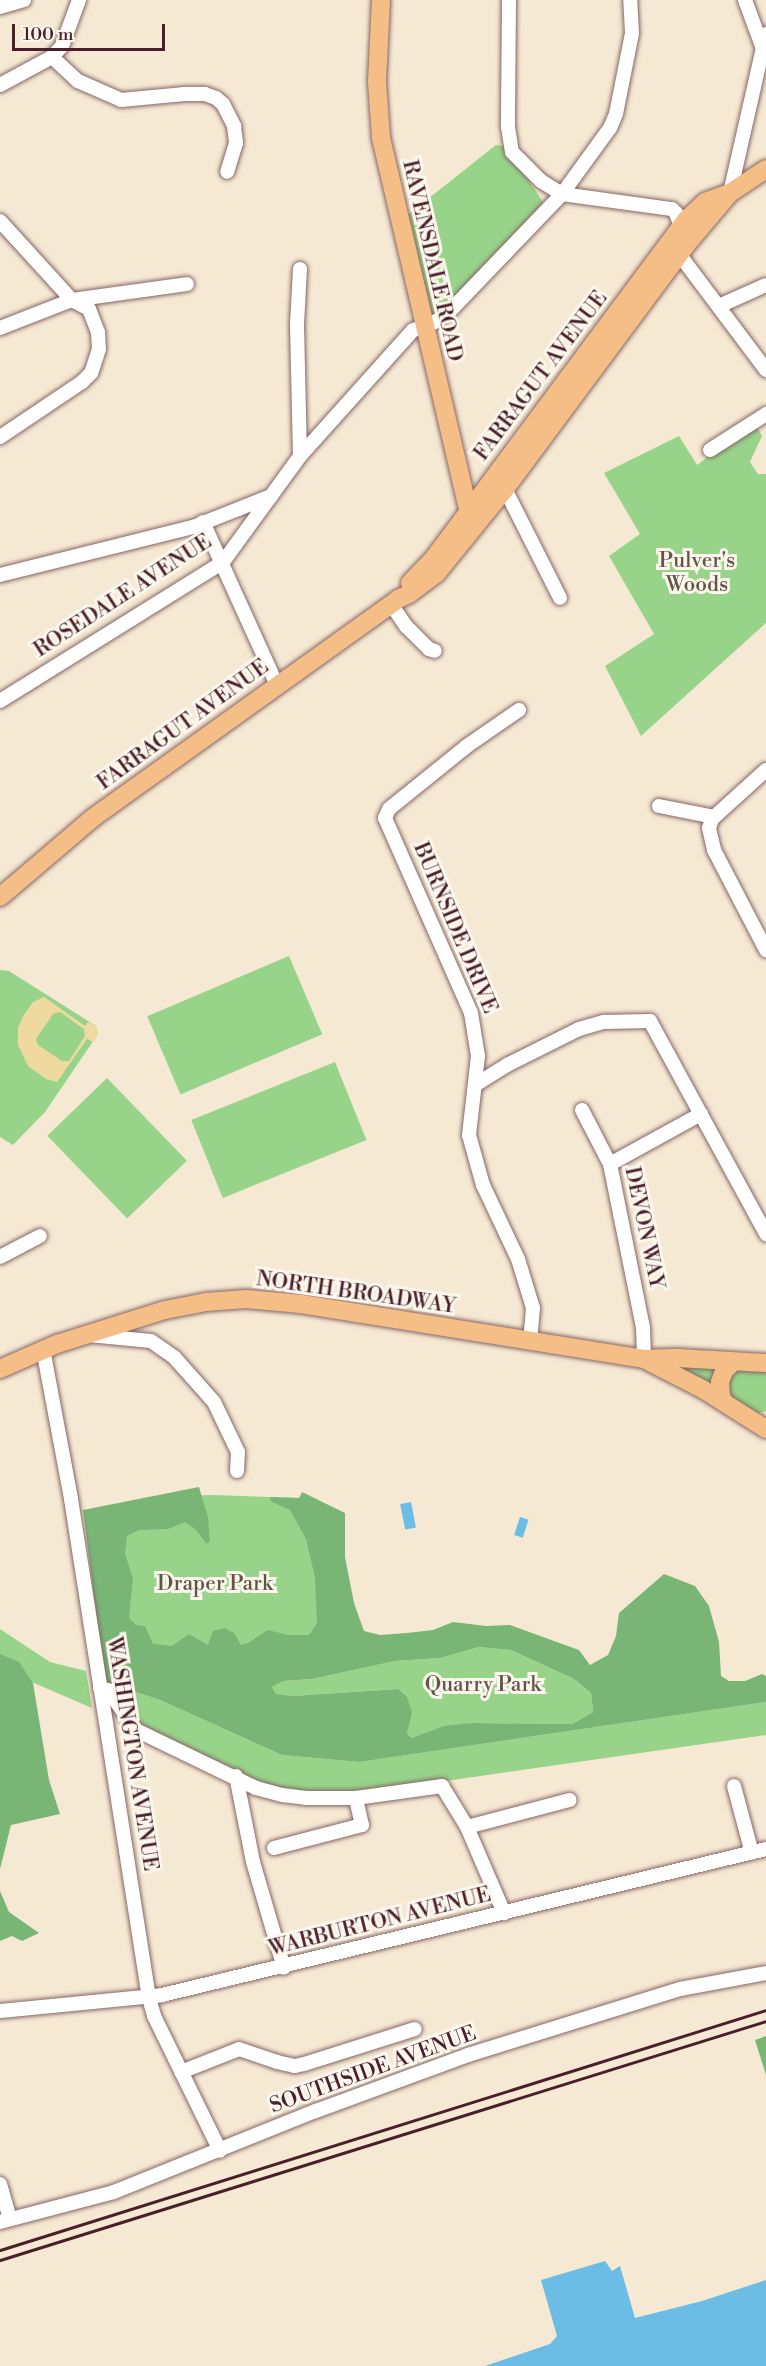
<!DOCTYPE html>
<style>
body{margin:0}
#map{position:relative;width:766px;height:2366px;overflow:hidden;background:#f6e9d3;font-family:"Libre Bodoni",serif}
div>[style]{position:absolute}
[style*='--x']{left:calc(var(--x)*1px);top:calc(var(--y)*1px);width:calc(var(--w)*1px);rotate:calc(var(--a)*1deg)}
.green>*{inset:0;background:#97d48a;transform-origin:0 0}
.forest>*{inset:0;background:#79b676}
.sand>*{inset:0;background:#eeda9e}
.water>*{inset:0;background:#6bbde6;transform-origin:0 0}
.roads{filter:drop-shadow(0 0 2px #866666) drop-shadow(0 0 2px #866666)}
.minor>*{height:14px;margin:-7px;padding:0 7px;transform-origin:7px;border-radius:7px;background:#fff}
.major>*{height:18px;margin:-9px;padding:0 9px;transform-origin:9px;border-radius:9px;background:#f6be87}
.rail>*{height:3px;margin:-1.5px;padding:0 1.5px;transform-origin:1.5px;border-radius:1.5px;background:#4a1f2b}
span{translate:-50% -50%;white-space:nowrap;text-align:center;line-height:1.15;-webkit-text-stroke:6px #fbf7ec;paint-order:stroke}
.street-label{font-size:21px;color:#4a1f2b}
.park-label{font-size:21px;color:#615548}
.scale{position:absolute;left:12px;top:24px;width:153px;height:27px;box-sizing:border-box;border:3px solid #4a1f2b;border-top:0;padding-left:8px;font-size:18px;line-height:21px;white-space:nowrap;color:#4a1f2b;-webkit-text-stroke:4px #fbf7ec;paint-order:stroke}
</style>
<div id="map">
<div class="green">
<i style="clip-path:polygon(496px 145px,504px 146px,508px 155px,525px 175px,545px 205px,433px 323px,400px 221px)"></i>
<i style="clip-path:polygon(756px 425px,762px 436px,750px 462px,758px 474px,766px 474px,766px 623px,641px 736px,605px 666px,654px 634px,609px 556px,640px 534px,604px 473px,679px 436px,697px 465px,729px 441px)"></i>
<i style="left:289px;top:956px;width:85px;height:154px;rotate:67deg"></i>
<i style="clip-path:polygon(0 970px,9px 971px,96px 1026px,98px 1034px,45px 1112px,13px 1145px,0 1137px)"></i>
<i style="left:335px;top:1062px;width:84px;height:155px;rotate:68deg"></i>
<i style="left:107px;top:1078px;width:115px;height:83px;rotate:46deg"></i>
<i style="clip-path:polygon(698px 1364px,766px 1368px,766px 1411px,756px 1414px,684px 1369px)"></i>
<i style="clip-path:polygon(214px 1495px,299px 1498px,341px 1646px,163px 1673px,104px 1616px,134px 1504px,180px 1496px)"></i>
<i style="clip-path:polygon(0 1629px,50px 1662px,86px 1671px,92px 1708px,27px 1680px,0 1675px)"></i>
<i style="clip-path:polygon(479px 1647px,511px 1650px,574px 1679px,591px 1693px,593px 1712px,572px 1724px,472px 1723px,412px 1738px,407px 1735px,408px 1727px,398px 1689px,292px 1696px,276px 1694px,272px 1687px,282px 1681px,312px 1679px,395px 1661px,440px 1658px)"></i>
<i style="clip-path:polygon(105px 1682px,160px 1700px,282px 1755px,359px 1762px,766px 1702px,766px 1735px,355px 1794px,284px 1791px,263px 1785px,140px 1728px)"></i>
</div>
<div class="forest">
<i style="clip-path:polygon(evenodd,199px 1487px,208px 1517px,210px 1542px,206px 1543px,196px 1530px,185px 1522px,168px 1529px,139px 1530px,127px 1536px,125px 1554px,133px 1578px,129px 1618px,136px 1625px,145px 1626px,153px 1644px,172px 1646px,189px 1634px,208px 1645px,213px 1631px,225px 1628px,234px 1633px,241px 1645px,248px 1643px,268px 1630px,288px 1635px,309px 1635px,317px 1623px,315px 1577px,306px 1539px,290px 1510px,272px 1502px,269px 1497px,299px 1498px,302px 1492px,345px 1513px,345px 1557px,354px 1603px,364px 1631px,380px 1635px,407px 1633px,433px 1630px,453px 1622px,486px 1626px,510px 1625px,579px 1650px,590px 1665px,608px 1655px,616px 1636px,619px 1613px,664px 1574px,695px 1586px,709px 1606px,719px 1642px,721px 1676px,729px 1681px,745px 1681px,762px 1674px,766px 1676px,766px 1702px,359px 1762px,282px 1755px,160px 1700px,105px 1682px,83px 1510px,199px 1487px,479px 1647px,511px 1650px,574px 1679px,591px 1693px,593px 1712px,572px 1724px,472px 1723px,444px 1726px,412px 1738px,407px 1734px,412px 1712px,407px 1697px,398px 1689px,292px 1696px,276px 1694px,272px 1687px,283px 1681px,312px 1679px,395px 1661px,440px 1658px,479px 1647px)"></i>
<i style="clip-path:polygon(0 1654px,19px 1662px,33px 1683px,49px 1780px,60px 1814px,11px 1825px,0 1869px)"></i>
<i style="clip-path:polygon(0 1891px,9px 1912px,39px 1933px,22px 1941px,12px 1936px,0 1941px)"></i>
<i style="clip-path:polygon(766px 2036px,766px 2075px,755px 2040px)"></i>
</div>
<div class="sand">
<i style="clip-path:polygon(evenodd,44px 997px,85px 1026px,88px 1022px,96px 1026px,98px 1034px,93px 1042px,87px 1039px,57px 1082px,46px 1079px,28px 1066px,18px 1045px,18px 1028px,23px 1016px,33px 1002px,44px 997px,60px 1012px,84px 1029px,85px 1036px,69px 1061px,62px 1061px,38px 1045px,36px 1039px,53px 1014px,60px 1012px)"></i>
</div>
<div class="water">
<i style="left:411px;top:1502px;width:26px;height:11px;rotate:79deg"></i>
<i style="left:520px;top:1517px;width:9px;height:19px;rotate:18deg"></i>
<i style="clip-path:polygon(605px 2261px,612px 2271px,620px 2266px,635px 2318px,702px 2301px,766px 2280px,766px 2366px,485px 2366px,550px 2344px,557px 2336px,541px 2280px)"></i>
</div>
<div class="roads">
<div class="minor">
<i style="--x:509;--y:0;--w:127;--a:90.5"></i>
<i style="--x:508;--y:127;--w:25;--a:81"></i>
<i style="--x:512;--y:152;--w:41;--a:45"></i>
<i style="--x:541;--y:181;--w:25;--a:32"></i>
<i style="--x:562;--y:194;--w:111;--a:7.8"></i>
<i style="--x:672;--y:209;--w:6;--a:45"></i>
<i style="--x:676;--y:213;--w:15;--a:70"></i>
<i style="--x:681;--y:227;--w:27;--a:94"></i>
<i style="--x:679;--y:254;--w:145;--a:53.1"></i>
<i style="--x:745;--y:0;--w:49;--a:69.7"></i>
<i style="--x:0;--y:7;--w:25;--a:-16"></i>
<i style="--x:52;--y:57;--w:35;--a:43"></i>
<i style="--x:78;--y:81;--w:47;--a:23.8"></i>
<i style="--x:121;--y:100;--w:64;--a:-5.4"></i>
<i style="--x:185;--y:94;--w:20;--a:0"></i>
<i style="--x:205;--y:94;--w:12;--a:20"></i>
<i style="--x:216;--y:98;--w:9;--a:41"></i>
<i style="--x:223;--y:104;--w:25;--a:63"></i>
<i style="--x:234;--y:126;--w:17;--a:83"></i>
<i style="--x:236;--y:143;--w:30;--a:107"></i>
<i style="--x:0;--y:85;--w:59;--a:-28.3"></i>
<i style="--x:52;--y:57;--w:15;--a:-48"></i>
<i style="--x:62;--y:46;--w:49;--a:-69.7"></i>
<i style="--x:730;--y:193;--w:163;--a:-77.2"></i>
<i style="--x:0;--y:221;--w:107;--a:47.7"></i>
<i style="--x:72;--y:300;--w:19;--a:28"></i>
<i style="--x:89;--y:309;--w:25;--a:69"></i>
<i style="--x:98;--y:332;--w:17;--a:87"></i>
<i style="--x:99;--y:349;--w:25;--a:108"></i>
<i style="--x:91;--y:373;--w:13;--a:135"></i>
<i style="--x:82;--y:382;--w:99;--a:146.1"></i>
<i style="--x:300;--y:269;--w:56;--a:93.1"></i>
<i style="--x:297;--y:325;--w:131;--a:88.7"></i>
<i style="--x:719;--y:306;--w:51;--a:-24.1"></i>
<i style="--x:0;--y:328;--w:77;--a:-21.3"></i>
<i style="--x:72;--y:300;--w:116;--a:-7.9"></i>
<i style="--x:710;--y:450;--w:67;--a:-32.7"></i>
<i style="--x:505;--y:489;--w:122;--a:63.2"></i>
<i style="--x:203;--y:522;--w:179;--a:65.6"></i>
<i style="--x:0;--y:575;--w:199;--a:-14"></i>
<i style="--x:193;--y:527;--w:84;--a:-21.7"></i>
<i style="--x:391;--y:604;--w:27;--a:56"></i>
<i style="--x:406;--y:626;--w:33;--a:45"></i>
<i style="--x:429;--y:649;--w:6;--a:18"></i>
<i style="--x:0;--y:701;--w:263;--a:-31.9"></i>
<i style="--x:223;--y:562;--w:131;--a:-54"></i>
<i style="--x:300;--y:456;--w:169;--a:-48.1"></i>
<i style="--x:413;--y:330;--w:21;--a:-19"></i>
<i style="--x:433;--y:323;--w:17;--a:-33"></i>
<i style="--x:447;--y:314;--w:166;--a:-46.2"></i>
<i style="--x:562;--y:194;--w:82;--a:-54"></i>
<i style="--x:610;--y:128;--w:15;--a:-67"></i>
<i style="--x:616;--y:114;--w:83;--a:-78.8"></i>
<i style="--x:632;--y:33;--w:33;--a:-93"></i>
<i style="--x:519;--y:710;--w:63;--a:145.3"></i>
<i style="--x:467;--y:746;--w:100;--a:141.1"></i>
<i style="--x:389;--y:809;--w:10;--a:114"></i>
<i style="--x:385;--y:818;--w:213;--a:66.2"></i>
<i style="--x:471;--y:1013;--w:44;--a:80.8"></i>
<i style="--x:478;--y:1056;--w:80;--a:96.5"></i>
<i style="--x:469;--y:1135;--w:52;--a:74.4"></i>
<i style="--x:483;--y:1185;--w:82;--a:64.7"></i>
<i style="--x:518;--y:1259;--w:51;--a:73"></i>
<i style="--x:533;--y:1308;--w:33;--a:95"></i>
<i style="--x:766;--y:770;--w:73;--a:137.8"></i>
<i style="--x:712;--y:819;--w:9;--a:108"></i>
<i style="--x:709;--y:828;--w:23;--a:77"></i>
<i style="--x:714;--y:850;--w:113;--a:62.5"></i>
<i style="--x:659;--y:806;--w:56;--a:11.3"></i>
<i style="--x:475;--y:1085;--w:38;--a:-32"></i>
<i style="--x:507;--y:1065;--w:80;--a:-26.6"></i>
<i style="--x:579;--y:1029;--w:26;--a:-16"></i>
<i style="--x:604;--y:1022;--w:46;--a:-1.2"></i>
<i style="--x:650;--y:1021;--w:243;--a:61.4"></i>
<i style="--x:582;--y:1110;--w:61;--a:62.6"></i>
<i style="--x:610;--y:1164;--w:167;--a:78.6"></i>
<i style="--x:643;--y:1328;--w:31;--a:88"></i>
<i style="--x:610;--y:1164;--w:104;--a:-28.8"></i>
<i style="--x:0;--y:1257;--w:45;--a:-27.7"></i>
<i style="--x:89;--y:1335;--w:62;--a:5.5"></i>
<i style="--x:151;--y:1341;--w:28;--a:35"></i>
<i style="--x:174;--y:1357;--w:60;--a:48.4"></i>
<i style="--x:214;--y:1402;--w:55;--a:64.4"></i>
<i style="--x:238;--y:1452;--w:19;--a:93"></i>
<i style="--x:43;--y:1349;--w:153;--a:79.4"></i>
<i style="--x:71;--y:1499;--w:505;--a:81.12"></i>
<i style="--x:149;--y:1998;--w:19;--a:74"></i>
<i style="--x:154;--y:2016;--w:150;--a:63.9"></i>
<i style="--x:100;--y:1688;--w:8;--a:14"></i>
<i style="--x:108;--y:1690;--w:49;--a:55"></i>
<i style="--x:136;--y:1730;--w:133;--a:25.8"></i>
<i style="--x:256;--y:1788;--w:27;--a:15"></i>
<i style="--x:282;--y:1795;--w:24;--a:7"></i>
<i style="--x:306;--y:1798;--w:50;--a:0"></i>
<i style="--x:356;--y:1798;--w:87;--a:-7.9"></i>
<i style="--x:442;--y:1786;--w:48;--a:58.6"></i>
<i style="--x:467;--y:1827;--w:94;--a:66.7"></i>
<i style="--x:236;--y:1776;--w:88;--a:78.8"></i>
<i style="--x:253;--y:1862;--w:110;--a:73.7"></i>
<i style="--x:734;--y:1786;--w:69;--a:75"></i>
<i style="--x:467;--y:1827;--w:106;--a:-14.7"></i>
<i style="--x:274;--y:1848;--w:91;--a:-14.6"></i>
<i style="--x:362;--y:1825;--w:28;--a:-103"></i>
<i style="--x:0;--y:2011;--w:163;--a:-5.6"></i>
<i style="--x:162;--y:1995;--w:621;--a:-13.59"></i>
<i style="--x:181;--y:2072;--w:62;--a:-21.6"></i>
<i style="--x:239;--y:2049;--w:40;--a:18.9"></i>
<i style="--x:277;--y:2062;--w:18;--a:13"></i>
<i style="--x:295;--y:2066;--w:9;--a:-13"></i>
<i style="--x:304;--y:2064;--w:116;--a:-17.5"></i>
<i style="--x:0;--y:2184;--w:36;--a:74"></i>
<i style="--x:0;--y:2222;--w:118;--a:-14.7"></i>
<i style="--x:114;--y:2192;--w:218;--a:-21.9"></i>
<i style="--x:316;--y:2111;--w:162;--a:-20.2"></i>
<i style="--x:468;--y:2055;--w:222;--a:-17.3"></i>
<i style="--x:680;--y:1989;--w:87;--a:-10.5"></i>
</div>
<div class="major">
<i style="--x:381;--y:0;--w:82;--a:92.8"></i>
<i style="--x:377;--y:82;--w:56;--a:85.9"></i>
<i style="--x:381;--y:138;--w:393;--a:76.8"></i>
<i style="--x:410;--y:583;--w:35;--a:-46"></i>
<i style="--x:434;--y:558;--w:423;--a:-53.3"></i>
<i style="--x:687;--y:219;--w:25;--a:-43"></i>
<i style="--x:705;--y:202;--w:27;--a:-20"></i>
<i style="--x:730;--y:193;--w:43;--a:-33.7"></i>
<i style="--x:0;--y:897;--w:123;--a:-40.4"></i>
<i style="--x:94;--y:817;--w:374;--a:-35.6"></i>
<i style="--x:398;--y:599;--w:12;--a:-24"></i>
<i style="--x:409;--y:594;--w:34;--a:-37"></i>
<i style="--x:436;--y:574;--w:109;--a:-50.9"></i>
<i style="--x:505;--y:489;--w:304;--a:-53.4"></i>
<i style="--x:686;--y:245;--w:68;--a:-49.8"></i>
<i style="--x:646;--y:1360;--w:65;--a:27.3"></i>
<i style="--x:704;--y:1390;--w:73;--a:32.2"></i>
<i style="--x:0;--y:1369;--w:62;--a:-23.7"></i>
<i style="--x:57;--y:1344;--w:113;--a:-17.5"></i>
<i style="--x:165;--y:1310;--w:42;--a:-11"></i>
<i style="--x:206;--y:1302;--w:40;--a:-4.3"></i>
<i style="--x:246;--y:1299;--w:55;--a:5.2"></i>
<i style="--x:301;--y:1304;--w:347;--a:9.1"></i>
<i style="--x:644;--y:1359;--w:34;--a:-2"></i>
<i style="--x:678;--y:1358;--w:88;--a:3.3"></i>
<i style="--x:725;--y:1403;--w:7;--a:-124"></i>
<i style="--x:721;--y:1397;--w:15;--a:-94"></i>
<i style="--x:720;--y:1382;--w:12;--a:-70"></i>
<i style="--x:724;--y:1371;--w:13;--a:-45"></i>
</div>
</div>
<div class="rail">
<i style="--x:0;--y:2250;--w:803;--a:-17.4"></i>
<i style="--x:0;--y:2260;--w:802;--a:-17.33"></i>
</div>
<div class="street-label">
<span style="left:432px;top:261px;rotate:77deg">RAVENSDALE ROAD</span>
<span style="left:541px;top:376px;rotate:-53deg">FARRAGUT AVENUE</span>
<span style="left:123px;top:596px;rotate:-33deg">ROSEDALE AVENUE</span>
<span style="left:183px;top:725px;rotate:-36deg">FARRAGUT AVENUE</span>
<span style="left:455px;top:928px;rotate:67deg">BURNSIDE DRIVE</span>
<span style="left:644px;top:1228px;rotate:78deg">DEVON WAY</span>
<span style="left:356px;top:1293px;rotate:8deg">NORTH BROADWAY</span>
<span style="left:132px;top:1754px;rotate:81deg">WASHINGTON AVENUE</span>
<span style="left:380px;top:1922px;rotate:-14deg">WARBURTON AVENUE</span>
<span style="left:373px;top:2070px;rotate:-20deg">SOUTHSIDE AVENUE</span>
</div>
<div class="park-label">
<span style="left:697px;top:573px">Pulver's<br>Woods</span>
<span style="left:215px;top:1584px">Draper Park</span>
<span style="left:483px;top:1685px">Quarry Park</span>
</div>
<div class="scale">100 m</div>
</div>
